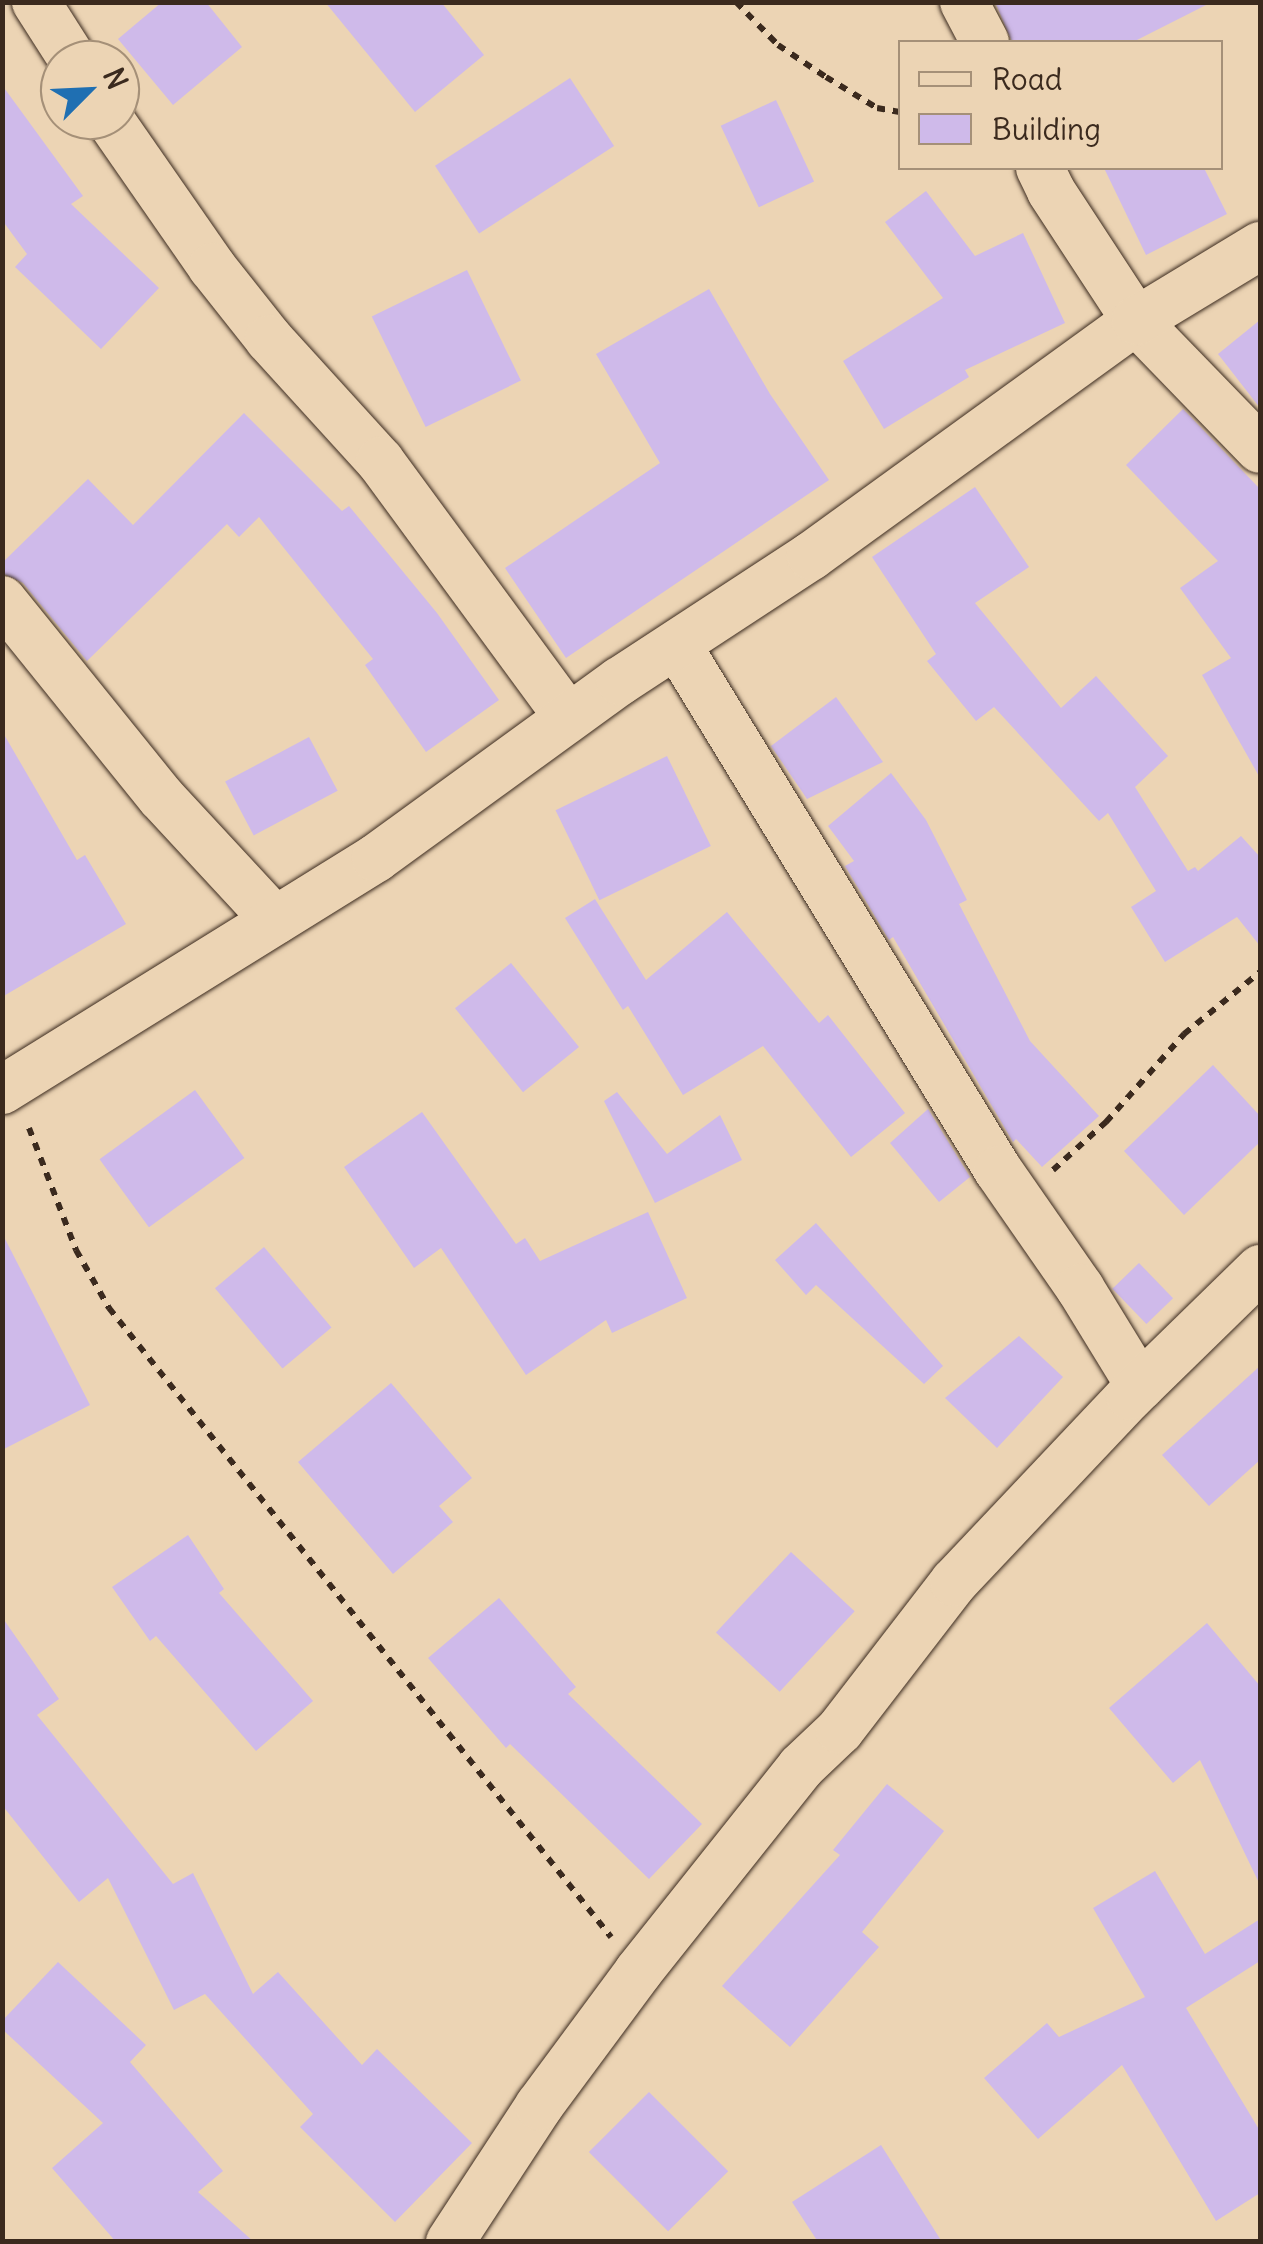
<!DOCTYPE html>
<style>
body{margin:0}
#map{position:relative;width:1263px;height:2244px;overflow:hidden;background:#ecd4b4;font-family:Delius,sans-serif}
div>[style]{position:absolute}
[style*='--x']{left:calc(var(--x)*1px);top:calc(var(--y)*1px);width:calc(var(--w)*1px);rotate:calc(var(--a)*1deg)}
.building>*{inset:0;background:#cfbaea;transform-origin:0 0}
.path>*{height:6px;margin-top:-3px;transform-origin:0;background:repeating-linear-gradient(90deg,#3b2a1e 0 8px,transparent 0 16px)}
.roads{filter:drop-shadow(0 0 2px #3b2a1e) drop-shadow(0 0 2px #3b2a1e)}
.street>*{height:48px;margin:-24px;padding:0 24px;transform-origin:24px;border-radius:24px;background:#ecd4b4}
span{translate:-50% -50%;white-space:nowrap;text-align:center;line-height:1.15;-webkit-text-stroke:8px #ecd4b4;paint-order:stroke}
.frame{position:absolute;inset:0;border:5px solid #3b2a1e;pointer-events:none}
.legend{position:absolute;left:898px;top:40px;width:325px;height:130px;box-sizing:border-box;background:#ecd4b4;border:2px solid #a59078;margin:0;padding:12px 18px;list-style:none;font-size:30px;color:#3b2a1e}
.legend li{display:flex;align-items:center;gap:20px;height:50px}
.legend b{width:50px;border:2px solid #a59078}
.north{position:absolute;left:40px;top:40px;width:100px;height:100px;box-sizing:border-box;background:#ecd4b4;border:2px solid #a59078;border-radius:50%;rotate:66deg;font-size:28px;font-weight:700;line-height:40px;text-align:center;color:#3b2a1e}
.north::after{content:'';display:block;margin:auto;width:35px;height:45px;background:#1f6fb2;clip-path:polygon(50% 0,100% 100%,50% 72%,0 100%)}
</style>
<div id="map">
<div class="building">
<i style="clip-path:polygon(162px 2px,206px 2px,242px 47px,173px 105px,118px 39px)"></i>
<i style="clip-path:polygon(325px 2px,441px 2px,484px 55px,415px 112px)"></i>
<i style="clip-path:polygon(995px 2px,1212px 2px,1133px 42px,1012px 42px)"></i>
<i style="left:570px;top:78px;width:81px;height:161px;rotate:57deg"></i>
<i style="clip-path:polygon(2px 85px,83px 196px,71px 204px,159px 288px,101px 349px,15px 267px,27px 254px,2px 220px)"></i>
<i style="left:776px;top:100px;width:90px;height:61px;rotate:65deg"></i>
<i style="clip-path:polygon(1104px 168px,1204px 168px,1227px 214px,1146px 255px)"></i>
<i style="clip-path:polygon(926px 191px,975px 256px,1023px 233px,1065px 323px,965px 370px,969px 377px,884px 429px,843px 361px,943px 298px,885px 222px)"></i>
<i style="left:467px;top:270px;width:123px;height:106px;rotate:64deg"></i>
<i style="clip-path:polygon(709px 289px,770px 394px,829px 480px,566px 658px,505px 568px,660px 463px,596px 354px)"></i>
<i style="clip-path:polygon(1260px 320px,1260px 408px,1218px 354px)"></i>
<i style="clip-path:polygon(1183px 409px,1260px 489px,1260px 778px,1202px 675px,1231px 658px,1180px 588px,1218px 561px,1126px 465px)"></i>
<i style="clip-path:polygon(244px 413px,342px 511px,349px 506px,437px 613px,499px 700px,426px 752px,365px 665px,373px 659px,259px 517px,239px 537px,227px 524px,87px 661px,23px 583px,2px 573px,2px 563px,88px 479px,133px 525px)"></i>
<i style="clip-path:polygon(975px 487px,1029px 567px,975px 603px,1061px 708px,1096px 676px,1168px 756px,1135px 787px,1188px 871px,1195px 867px,1198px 871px,1241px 836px,1260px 857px,1260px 946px,1237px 917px,1165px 962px,1131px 907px,1156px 891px,1108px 813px,1099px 821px,994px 707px,976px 721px,927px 661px,936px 654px,872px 557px)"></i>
<i style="clip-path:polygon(836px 697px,883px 762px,807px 799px,771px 746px)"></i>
<i style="clip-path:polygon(2px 731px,77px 860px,85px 855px,126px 924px,2px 997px)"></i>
<i style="left:309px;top:737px;width:61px;height:95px;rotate:62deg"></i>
<i style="left:667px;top:756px;width:100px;height:124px;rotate:64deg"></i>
<i style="clip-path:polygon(891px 773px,926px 820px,967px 900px,959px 904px,1030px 1041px,1099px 1116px,1042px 1167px,1016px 1139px,1013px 1142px,893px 937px,889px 940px,845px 866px,854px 861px,828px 826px)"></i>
<i style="clip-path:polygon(595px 899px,646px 980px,727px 912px,819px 1023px,828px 1015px,905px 1113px,851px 1157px,763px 1046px,683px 1095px,628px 1006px,623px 1010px,565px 918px)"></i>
<i style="left:511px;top:963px;width:108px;height:72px;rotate:51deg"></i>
<i style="clip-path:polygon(1213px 1065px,1260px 1116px,1260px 1142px,1184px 1215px,1124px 1151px)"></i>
<i style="left:195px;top:1090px;width:84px;height:118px;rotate:54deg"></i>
<i style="clip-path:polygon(617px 1092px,667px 1154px,720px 1115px,742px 1160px,655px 1203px,604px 1101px)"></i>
<i style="clip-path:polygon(928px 1109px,970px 1177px,939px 1202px,890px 1143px)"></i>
<i style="clip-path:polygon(422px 1112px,516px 1244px,525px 1238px,540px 1261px,648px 1212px,687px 1298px,612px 1333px,606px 1320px,526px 1375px,441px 1248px,414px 1268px,344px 1167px)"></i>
<i style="clip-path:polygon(816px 1223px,943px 1366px,924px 1384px,816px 1285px,806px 1295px,775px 1260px)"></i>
<i style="clip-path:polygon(2px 1233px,90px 1405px,2px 1450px)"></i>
<i style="left:264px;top:1247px;width:105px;height:64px;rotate:50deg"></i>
<i style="left:1139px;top:1263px;width:49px;height:37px;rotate:46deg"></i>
<i style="clip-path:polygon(1019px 1336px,1063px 1377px,997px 1448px,945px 1398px)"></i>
<i style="clip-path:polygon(1260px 1366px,1260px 1460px,1209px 1506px,1162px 1455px)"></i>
<i style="clip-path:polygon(391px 1383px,472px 1478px,439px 1506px,453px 1522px,393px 1574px,298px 1462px)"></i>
<i style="clip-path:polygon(188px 1535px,224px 1589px,219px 1593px,313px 1701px,256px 1751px,156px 1636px,150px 1641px,112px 1587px)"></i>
<i style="left:791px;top:1552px;width:87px;height:110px;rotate:43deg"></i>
<i style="clip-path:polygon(499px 1598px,576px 1687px,568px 1694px,702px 1824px,649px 1879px,510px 1744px,506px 1748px,428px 1658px)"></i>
<i style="clip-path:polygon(2px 1617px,59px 1699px,37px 1715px,173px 1884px,193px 1873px,253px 1994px,278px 1972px,362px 2065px,377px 2049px,472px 2143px,395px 2222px,300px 2127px,313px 2114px,205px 1994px,174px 2010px,108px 1878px,79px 1902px,2px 1805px)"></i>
<i style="clip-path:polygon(1207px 1623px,1260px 1686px,1260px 1885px,1200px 1760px,1173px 1783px,1109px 1708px)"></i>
<i style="clip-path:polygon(887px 1784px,944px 1831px,862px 1932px,879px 1947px,790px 2047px,722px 1986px,840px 1855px,833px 1850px)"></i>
<i style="clip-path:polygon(1155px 1871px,1205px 1954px,1260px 1919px,1260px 1961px,1186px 2008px,1260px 2131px,1260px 2193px,1216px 2221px,1122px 2065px,1038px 2139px,984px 2078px,1047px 2023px,1059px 2037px,1145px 1997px,1093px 1908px)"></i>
<i style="clip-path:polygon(58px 1962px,146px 2045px,130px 2062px,223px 2171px,198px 2192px,254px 2242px,116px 2242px,52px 2168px,103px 2123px,2px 2029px,2px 2021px)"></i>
<i style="left:649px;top:2092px;width:112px;height:85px;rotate:45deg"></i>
<i style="clip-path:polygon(881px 2145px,942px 2242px,818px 2242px,792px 2202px)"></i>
</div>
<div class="path">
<i style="--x:736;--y:2;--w:60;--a:45.7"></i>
<i style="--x:778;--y:45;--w:58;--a:33.7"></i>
<i style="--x:826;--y:77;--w:60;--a:31.3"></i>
<i style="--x:877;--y:108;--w:23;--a:10"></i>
<i style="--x:29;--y:1128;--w:131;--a:68.9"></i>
<i style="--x:76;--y:1250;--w:67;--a:60.4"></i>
<i style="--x:109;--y:1308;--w:805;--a:51.41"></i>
<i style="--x:1053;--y:1170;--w:72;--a:-42.2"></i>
<i style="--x:1106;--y:1122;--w:118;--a:-48.4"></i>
<i style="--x:1184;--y:1034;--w:98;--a:-39.2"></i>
</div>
<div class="roads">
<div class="street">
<i style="--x:36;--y:2;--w:69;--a:57.5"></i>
<i style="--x:964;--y:2;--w:45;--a:62.3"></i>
<i style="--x:110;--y:120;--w:179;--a:55.2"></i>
<i style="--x:212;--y:267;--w:92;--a:51.6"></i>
<i style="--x:269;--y:339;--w:165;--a:47.7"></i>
<i style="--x:380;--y:461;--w:318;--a:53.7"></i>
<i style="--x:1040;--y:168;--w:25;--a:64"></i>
<i style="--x:1051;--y:191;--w:155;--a:56.8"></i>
<i style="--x:1136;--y:321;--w:178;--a:45.9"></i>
<i style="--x:2;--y:600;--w:253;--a:51.1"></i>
<i style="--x:161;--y:797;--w:168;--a:47.2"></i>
<i style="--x:677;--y:645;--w:615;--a:58.56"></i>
<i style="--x:998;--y:1170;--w:144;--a:55.2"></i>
<i style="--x:1080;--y:1288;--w:115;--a:58.5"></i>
<i style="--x:2;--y:1090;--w:440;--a:-31.8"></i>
<i style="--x:376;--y:858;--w:301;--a:-36"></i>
<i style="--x:620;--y:681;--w:228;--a:-33.2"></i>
<i style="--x:811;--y:556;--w:401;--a:-35.9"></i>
<i style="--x:1136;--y:321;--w:145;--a:-31.2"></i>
<i style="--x:450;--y:2242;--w:163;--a:-56.8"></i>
<i style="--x:539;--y:2106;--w:167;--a:-53.5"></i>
<i style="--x:638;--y:1972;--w:262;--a:-51.5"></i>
<i style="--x:801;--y:1767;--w:54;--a:-43.5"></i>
<i style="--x:840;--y:1730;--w:187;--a:-52.4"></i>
<i style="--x:954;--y:1582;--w:256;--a:-46.6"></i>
<i style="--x:1130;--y:1396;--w:182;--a:-44.3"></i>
</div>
</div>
<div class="frame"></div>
<ul class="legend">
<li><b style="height:12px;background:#ecd4b4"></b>Road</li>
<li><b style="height:28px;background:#cfbaea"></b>Building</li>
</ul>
<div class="north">N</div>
</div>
